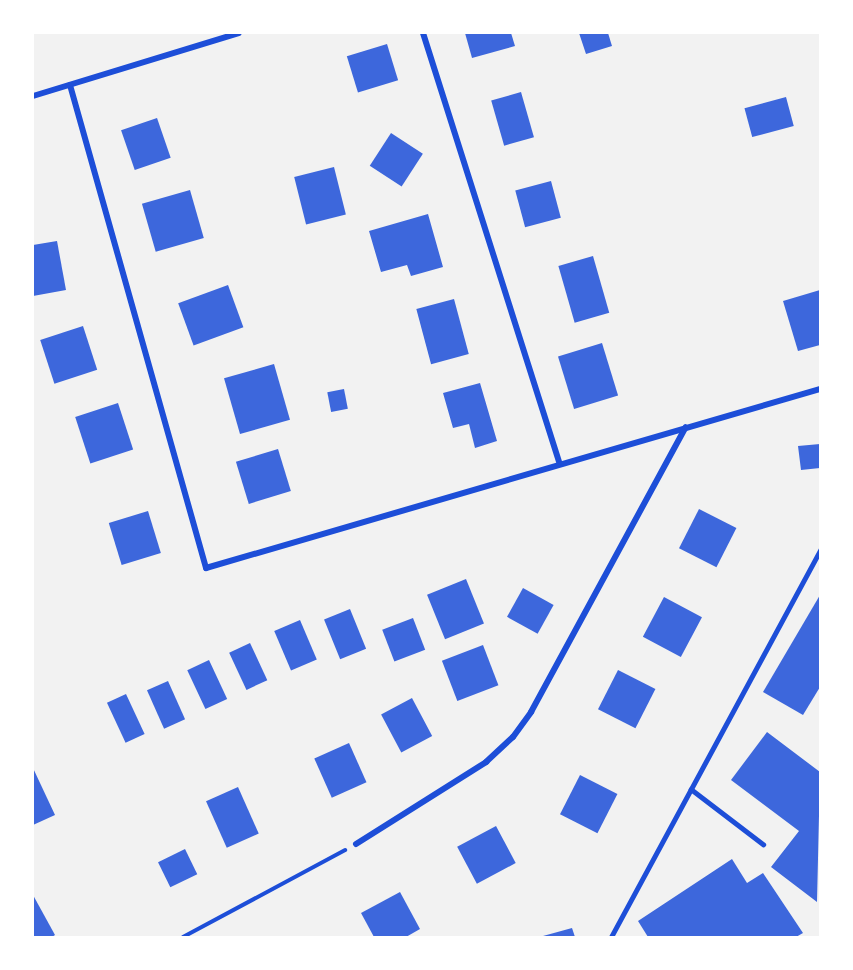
<!DOCTYPE html>
<style>
body{margin:0}
#map{position:relative;width:853px;height:970px;overflow:hidden;background:#f2f2f2;font-family:Mulish,sans-serif}
div>[style]{position:absolute}
[style*='--x']{left:calc(var(--x)*1px);top:calc(var(--y)*1px);width:calc(var(--w)*1px);rotate:calc(var(--a)*1deg)}
.building>*{inset:0;background:#3d67dc;transform-origin:0 0}
.path>*{height:4px;margin:-2px;padding:0 2px;transform-origin:2px;border-radius:2px;background:#1d4ed8}
.service>*{height:4.5px;margin:-2.25px;padding:0 2.25px;transform-origin:2.25px;border-radius:2.25px;background:#1d4ed8}
.minor>*{height:6px;margin:-3px;padding:0 3px;transform-origin:3px;border-radius:3px;background:#1d4ed8}
span{translate:-50% -50%;white-space:nowrap;text-align:center;line-height:1.15;-webkit-text-stroke:6px #fff;paint-order:stroke}
.frame{position:absolute;inset:0;border:34px solid #fff;pointer-events:none}
</style>
<div id="map">
<div class="building">
<i style="clip-path:polygon(465px 33px,511px 33px,515px 46px,472px 58px)"></i>
<i style="clip-path:polygon(579px 33px,608px 33px,612px 46px,586px 54px)"></i>
<i style="left:387px;top:44px;width:38px;height:42px;rotate:73deg"></i>
<i style="left:521px;top:92px;width:47px;height:31px;rotate:74deg"></i>
<i style="left:786px;top:97px;width:30px;height:43px;rotate:75deg"></i>
<i style="left:157px;top:118px;width:42px;height:38px;rotate:71deg"></i>
<i style="left:391px;top:133px;width:38px;height:39px;rotate:33deg"></i>
<i style="left:334px;top:167px;width:49px;height:41px;rotate:76deg"></i>
<i style="left:551px;top:181px;width:38px;height:37px;rotate:75deg"></i>
<i style="left:190px;top:190px;width:50px;height:50px;rotate:74deg"></i>
<i style="clip-path:polygon(428px 214px,443px 267px,411px 276px,407px 265px,381px 272px,369px 231px)"></i>
<i style="clip-path:polygon(57px 241px,66px 290px,33px 296px,33px 245px)"></i>
<i style="left:593px;top:256px;width:59px;height:36px;rotate:74deg"></i>
<i style="left:228px;top:285px;width:45px;height:53px;rotate:70deg"></i>
<i style="clip-path:polygon(820px 290px,820px 345px,798px 351px,783px 301px)"></i>
<i style="left:454px;top:299px;width:57px;height:39px;rotate:75deg"></i>
<i style="left:83px;top:326px;width:46px;height:45px;rotate:72deg"></i>
<i style="left:602px;top:343px;width:55px;height:46px;rotate:73deg"></i>
<i style="left:274px;top:364px;width:58px;height:52px;rotate:74deg"></i>
<i style="clip-path:polygon(480px 383px,497px 441px,475px 448px,469px 424px,453px 428px,443px 393px)"></i>
<i style="left:344px;top:389px;width:20px;height:17px;rotate:79deg"></i>
<i style="left:118px;top:403px;width:49px;height:45px;rotate:72deg"></i>
<i style="clip-path:polygon(820px 444px,820px 468px,801px 470px,798px 446px)"></i>
<i style="left:278px;top:449px;width:44px;height:44px;rotate:73deg"></i>
<i style="left:699px;top:509px;width:42px;height:44px;rotate:27deg"></i>
<i style="left:148px;top:511px;width:44px;height:41px;rotate:73deg"></i>
<i style="left:466px;top:579px;width:48px;height:42px;rotate:68deg"></i>
<i style="left:523px;top:588px;width:35px;height:33px;rotate:29deg"></i>
<i style="clip-path:polygon(820px 595px,820px 687px,803px 715px,763px 692px)"></i>
<i style="left:664px;top:597px;width:43px;height:45px;rotate:28deg"></i>
<i style="left:350px;top:609px;width:43px;height:28px;rotate:68deg"></i>
<i style="left:413px;top:618px;width:34px;height:33px;rotate:69deg"></i>
<i style="left:300px;top:620px;width:43px;height:28px;rotate:67deg"></i>
<i style="left:250px;top:643px;width:41px;height:23px;rotate:65deg"></i>
<i style="left:483px;top:645px;width:43px;height:44px;rotate:69deg"></i>
<i style="left:209px;top:660px;width:43px;height:24px;rotate:65deg"></i>
<i style="left:618px;top:670px;width:42px;height:44px;rotate:27deg"></i>
<i style="left:168px;top:681px;width:42px;height:23px;rotate:66deg"></i>
<i style="left:126px;top:694px;width:44px;height:21px;rotate:65deg"></i>
<i style="left:412px;top:698px;width:43px;height:35px;rotate:62deg"></i>
<i style="clip-path:polygon(767px 732px,820px 772px,817px 902px,771px 867px,799px 831px,731px 780px)"></i>
<i style="left:349px;top:743px;width:43px;height:38px;rotate:66deg"></i>
<i style="clip-path:polygon(33px 768px,55px 815px,33px 825px)"></i>
<i style="left:580px;top:775px;width:42px;height:44px;rotate:27deg"></i>
<i style="left:238px;top:787px;width:51px;height:35px;rotate:66deg"></i>
<i style="left:496px;top:826px;width:42px;height:44px;rotate:62deg"></i>
<i style="left:185px;top:849px;width:28px;height:30px;rotate:64deg"></i>
<i style="clip-path:polygon(732px 859px,747px 883px,763px 873px,803px 933px,796px 937px,648px 937px,638px 921px)"></i>
<i style="clip-path:polygon(400px 892px,420px 929px,406px 937px,374px 937px,361px 913px)"></i>
<i style="clip-path:polygon(33px 895px,55px 935px,52px 937px,33px 937px)"></i>
<i style="clip-path:polygon(572px 928px,575px 937px,543px 937px,543px 936px)"></i>
</div>
<div class="path">
<i style="--x:183;--y:937;--w:184;--a:-28.2"></i>
</div>
<div class="service">
<i style="--x:691;--y:789;--w:91;--a:37.4"></i>
<i style="--x:611;--y:937;--w:440;--a:-61.6"></i>
</div>
<div class="minor">
<i style="--x:423;--y:33;--w:450;--a:72.4"></i>
<i style="--x:70;--y:85;--w:502;--a:74.27"></i>
<i style="--x:206;--y:568;--w:640;--a:-16.25"></i>
<i style="--x:33;--y:96;--w:215;--a:-17"></i>
<i style="--x:356;--y:844;--w:154;--a:-32.2"></i>
<i style="--x:486;--y:762;--w:37;--a:-43"></i>
<i style="--x:513;--y:737;--w:31;--a:-54"></i>
<i style="--x:531;--y:712;--w:324;--a:-61.5"></i>
</div>
<div class="frame"></div>
</div>
